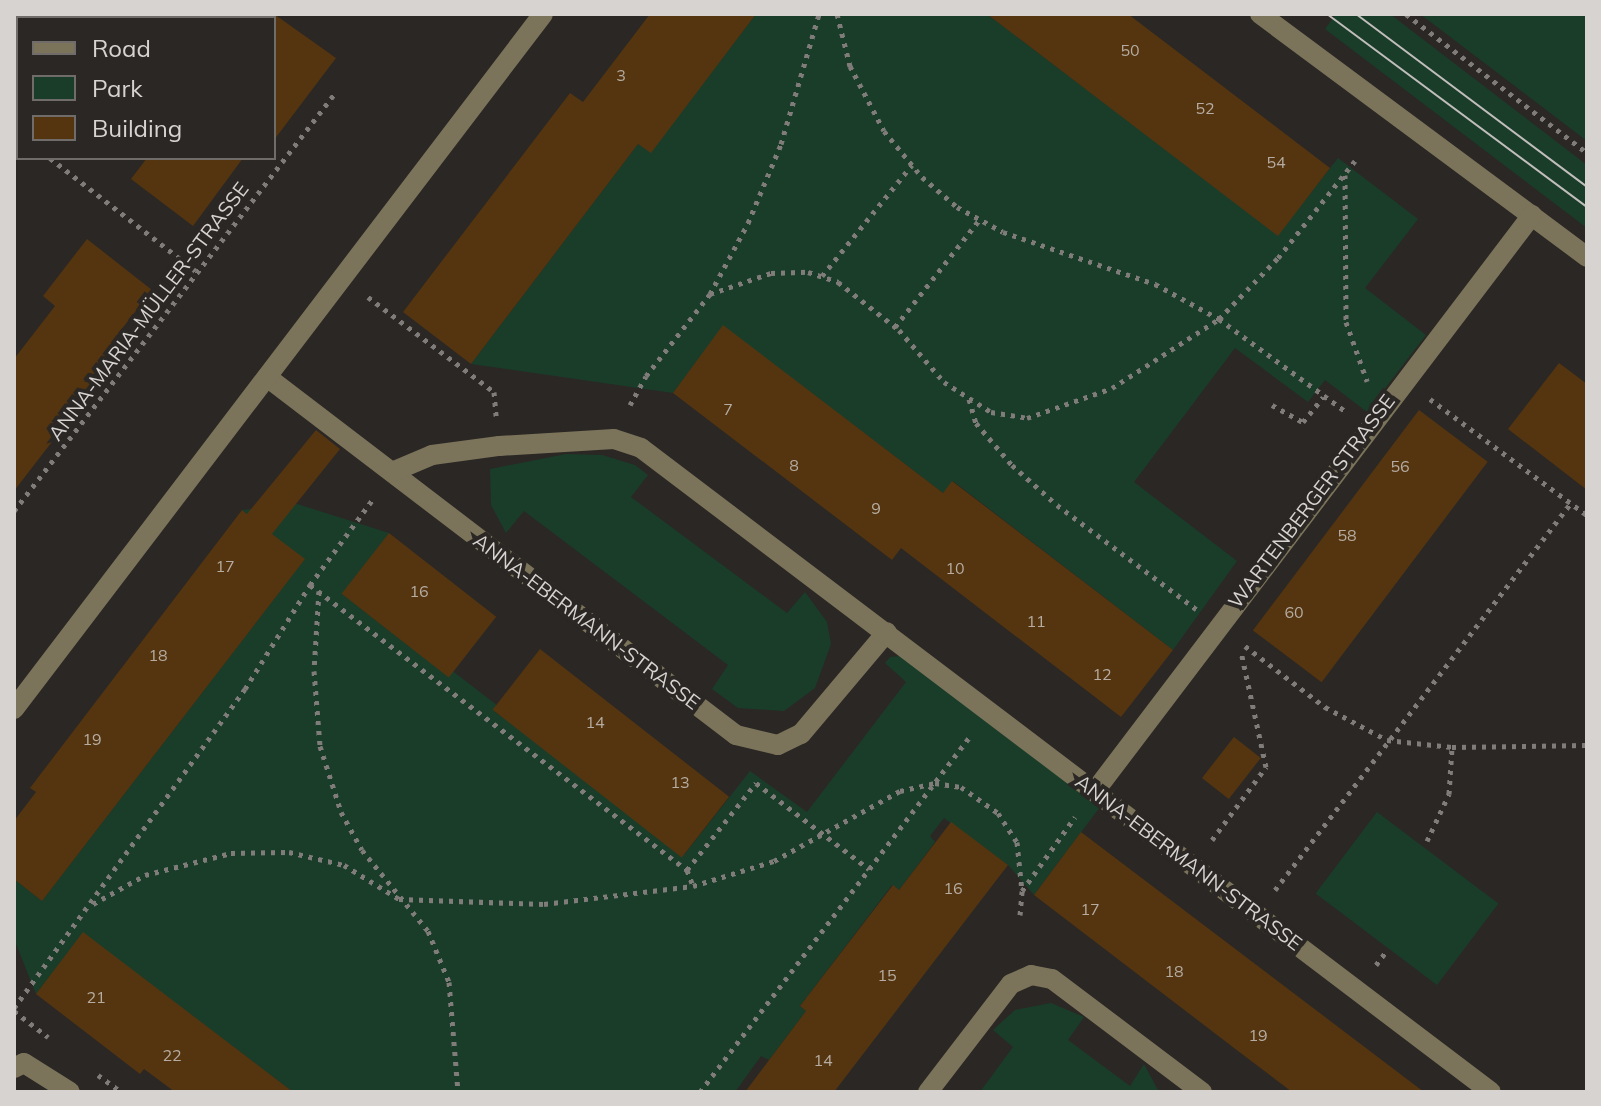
<!DOCTYPE html>
<meta charset="utf-8">
<style>
body{margin:0}
#map{position:relative;width:1601px;height:1106px;overflow:hidden;background:#2a2724;font-family:Mulish,sans-serif}
div>[style]{position:absolute}
[style*='--x']{left:calc(var(--x)*1px);top:calc(var(--y)*1px);width:calc(var(--w)*1px);rotate:calc(var(--a)*1deg)}
.green>*{inset:0;background:#1a3d2a;transform-origin:0 0}
.building>*{inset:0;background:#543510;transform-origin:0 0}
.path>*{height:5px;margin-top:-2.5px;transform-origin:0;background:repeating-linear-gradient(90deg,#7f7c7a 0 4px,transparent 0 10px)}
.minor>*{height:20px;margin:-10px;padding:0 10px;transform-origin:10px;border-radius:10px;background:#7b735a}
.tram>*{height:2px;margin:-1px;padding:0 1px;transform-origin:1px;border-radius:1px;background:#c0bdbb}
span{translate:-50% -50%;white-space:nowrap;text-align:center;line-height:1.15;-webkit-text-stroke:8px #2a2724;paint-order:stroke}
.number-label{font-size:16px;color:#b6aca1}
.number-label span{-webkit-text-stroke-width:0}
.street-label{font-size:20px;color:#d6d3d1}
.frame{position:absolute;inset:0;border:16px solid #d6d3d1;pointer-events:none}
.legend{position:absolute;left:16px;top:16px;width:260px;height:144px;box-sizing:border-box;background:#2a2724;border:2px solid #6f6c69;margin:0;padding:10px 14px;list-style:none;font-size:24px;color:#d6d3d1}
.legend li{display:flex;align-items:center;gap:16px;height:40px}
.legend b{width:40px;border:2px solid #6f6c69}
</style>
<div id="map">
<div class="green">
<i style="clip-path:polygon(756px 14px,987px 14px,1278px 235px,1338px 158px,1418px 219px,1365px 288px,1426px 335px,1367px 412px,1325px 380px,1308px 402px,1235px 348px,1134px 482px,1237px 561px,1173px 650px,953px 481px,943px 493px,723px 326px,673px 393px,471px 364px,638px 144px,651px 152px)"></i>
<i style="clip-path:polygon(1336px 14px,1390px 14px,1587px 165px,1587px 228px,1325px 29px)"></i>
<i style="clip-path:polygon(1420px 14px,1587px 14px,1587px 141px)"></i>
<i style="clip-path:polygon(566px 454px,602px 455px,635px 465px,648px 475px,631px 497px,787px 613px,805px 592px,827px 622px,831px 644px,815px 688px,784px 711px,738px 708px,712px 689px,728px 665px,524px 511px,506px 533px,491px 505px,490px 469px)"></i>
<i style="clip-path:polygon(297px 504px,389px 533px,342px 594px,445px 674px,450px 669px,498px 706px,495px 712px,583px 772px,580px 777px,616px 804px,621px 800px,684px 855px,750px 771px,807px 812px,906px 682px,885px 663px,890px 657px,901px 656px,1100px 807px,1034px 895px,1008px 865px,944px 818px,930px 836px,935px 842px,899px 890px,892px 885px,800px 1006px,806px 1011px,769px 1060px,761px 1056px,735px 1092px,293px 1092px,83px 933px,36px 994px,14px 939px,14px 879px,42px 901px,304px 560px,242px 510px)"></i>
<i style="left:1377px;top:812px;width:152px;height:102px;rotate:37deg"></i>
<i style="clip-path:polygon(1051px 1003px,1084px 1017px,1068px 1040px,1130px 1086px,1144px 1064px,1159px 1092px,980px 1092px,1013px 1047px,993px 1030px,1015px 1010px)"></i>
</div>
<div class="building">
<i style="clip-path:polygon(274px 14px,336px 58px,274px 140px)"></i>
<i style="clip-path:polygon(650px 14px,756px 14px,651px 153px,638px 144px,471px 364px,403px 312px,570px 93px,583px 102px)"></i>
<i style="clip-path:polygon(987px 14px,1128px 14px,1330px 168px,1278px 236px)"></i>
<i style="clip-path:polygon(147px 158px,243px 158px,193px 226px,131px 179px)"></i>
<i style="clip-path:polygon(87px 239px,152px 290px,114px 339px,125px 347px,14px 491px,14px 359px,55px 306px,43px 296px)"></i>
<i style="clip-path:polygon(723px 325px,943px 493px,952px 481px,1173px 650px,1121px 717px,901px 548px,892px 560px,673px 393px)"></i>
<i style="clip-path:polygon(1559px 363px,1587px 384px,1587px 490px,1508px 429px)"></i>
<i style="left:1419px;top:410px;width:86px;height:276px;rotate:37deg"></i>
<i style="clip-path:polygon(316px 430px,340px 449px,272px 534px,305px 559px,42px 901px,14px 879px,14px 821px,36px 792px,30px 788px,242px 510px,247px 514px)"></i>
<i style="left:389px;top:533px;width:136px;height:77px;rotate:38deg"></i>
<i style="left:540px;top:649px;width:240px;height:77px;rotate:38deg"></i>
<i style="left:1234px;top:737px;width:34px;height:52px;rotate:38deg"></i>
<i style="clip-path:polygon(951px 822px,1008px 865px,834px 1092px,745px 1092px,806px 1011px,800px 1006px,893px 885px,899px 890px)"></i>
<i style="clip-path:polygon(1081px 832px,1424px 1092px,1292px 1092px,1238px 1051px,1034px 895px)"></i>
<i style="clip-path:polygon(83px 932px,293px 1092px,175px 1092px,144px 1069px,140px 1074px,36px 994px)"></i>
</div>
<div class="path">
<i style="--x:837;--y:14;--w:54;--a:76"></i>
<i style="--x:850;--y:66;--w:73;--a:62.4"></i>
<i style="--x:884;--y:131;--w:60;--a:50.4"></i>
<i style="--x:922;--y:177;--w:46;--a:40.6"></i>
<i style="--x:957;--y:207;--w:52;--a:28.5"></i>
<i style="--x:1003;--y:232;--w:161;--a:18.9"></i>
<i style="--x:1155;--y:284;--w:73;--a:28.7"></i>
<i style="--x:1219;--y:319;--w:156;--a:36.1"></i>
<i style="--x:1406;--y:14;--w:228;--a:37.5"></i>
<i style="--x:14;--y:129;--w:6;--a:45"></i>
<i style="--x:50;--y:158;--w:186;--a:37.8"></i>
<i style="--x:1345;--y:175;--w:147;--a:89.6"></i>
<i style="--x:1346;--y:322;--w:63;--a:70.4"></i>
<i style="--x:822;--y:276;--w:143;--a:-51"></i>
<i style="--x:710;--y:294;--w:65;--a:-19"></i>
<i style="--x:771;--y:273;--w:37;--a:-2"></i>
<i style="--x:808;--y:272;--w:32;--a:18"></i>
<i style="--x:838;--y:282;--w:78;--a:38.2"></i>
<i style="--x:899;--y:330;--w:69;--a:49.1"></i>
<i style="--x:944;--y:382;--w:56;--a:32.6"></i>
<i style="--x:991;--y:412;--w:36;--a:9"></i>
<i style="--x:1027;--y:418;--w:90;--a:-19.4"></i>
<i style="--x:1112;--y:388;--w:127;--a:-32.8"></i>
<i style="--x:1219;--y:319;--w:85;--a:-46"></i>
<i style="--x:1278;--y:258;--w:124;--a:-51.6"></i>
<i style="--x:368;--y:297;--w:158;--a:37"></i>
<i style="--x:494;--y:392;--w:24;--a:85"></i>
<i style="--x:895;--y:327;--w:137;--a:-51.8"></i>
<i style="--x:969;--y:399;--w:25;--a:74"></i>
<i style="--x:976;--y:423;--w:55;--a:49.4"></i>
<i style="--x:1012;--y:465;--w:60;--a:41.6"></i>
<i style="--x:1057;--y:505;--w:174;--a:36.8"></i>
<i style="--x:1430;--y:399;--w:195;--a:36.5"></i>
<i style="--x:630;--y:405;--w:33;--a:-61"></i>
<i style="--x:646;--y:376;--w:104;--a:-52"></i>
<i style="--x:710;--y:294;--w:81;--a:-61.8"></i>
<i style="--x:748;--y:223;--w:86;--a:-67.3"></i>
<i style="--x:781;--y:144;--w:135;--a:-73.7"></i>
<i style="--x:1272;--y:405;--w:35;--a:29"></i>
<i style="--x:1303;--y:422;--w:32;--a:-51"></i>
<i style="--x:14;--y:511;--w:528;--a:-52.46"></i>
<i style="--x:310;--y:585;--w:473;--a:37.1"></i>
<i style="--x:687;--y:870;--w:17;--a:69"></i>
<i style="--x:319;--y:591;--w:80;--a:93.6"></i>
<i style="--x:314;--y:671;--w:75;--a:85.4"></i>
<i style="--x:320;--y:746;--w:69;--a:72.3"></i>
<i style="--x:341;--y:812;--w:43;--a:61.1"></i>
<i style="--x:362;--y:850;--w:104;--a:50.8"></i>
<i style="--x:428;--y:931;--w:55;--a:67.6"></i>
<i style="--x:449;--y:982;--w:110;--a:85.3"></i>
<i style="--x:1245;--y:646;--w:101;--a:37.3"></i>
<i style="--x:1325;--y:707;--w:70;--a:28"></i>
<i style="--x:1387;--y:740;--w:65;--a:6.1"></i>
<i style="--x:1452;--y:747;--w:135;--a:-0.8"></i>
<i style="--x:1212;--y:840;--w:91;--a:-53.5"></i>
<i style="--x:1266;--y:767;--w:119;--a:-102.2"></i>
<i style="--x:1427;--y:841;--w:52;--a:-64.9"></i>
<i style="--x:1449;--y:794;--w:47;--a:-86.3"></i>
<i style="--x:687;--y:870;--w:111;--a:-51.6"></i>
<i style="--x:756;--y:783;--w:142;--a:37.3"></i>
<i style="--x:1275;--y:890;--w:487;--a:-52.6"></i>
<i style="--x:93;--y:904;--w:60;--a:-29.1"></i>
<i style="--x:145;--y:875;--w:89;--a:-14.3"></i>
<i style="--x:231;--y:853;--w:58;--a:-1"></i>
<i style="--x:289;--y:852;--w:57;--a:13.3"></i>
<i style="--x:344;--y:865;--w:65;--a:31.7"></i>
<i style="--x:399;--y:899;--w:145;--a:2"></i>
<i style="--x:544;--y:904;--w:150;--a:-6.9"></i>
<i style="--x:693;--y:886;--w:85;--a:-17.2"></i>
<i style="--x:774;--y:861;--w:144;--a:-29.1"></i>
<i style="--x:900;--y:791;--w:36;--a:-13"></i>
<i style="--x:935;--y:783;--w:26;--a:9"></i>
<i style="--x:961;--y:787;--w:45;--a:35.1"></i>
<i style="--x:998;--y:813;--w:35;--a:57"></i>
<i style="--x:1017;--y:842;--w:49;--a:84.2"></i>
<i style="--x:1020;--y:915;--w:24;--a:-85"></i>
<i style="--x:1022;--y:891;--w:91;--a:-54.4"></i>
<i style="--x:1376;--y:965;--w:15;--a:-53"></i>
<i style="--x:14;--y:1008;--w:394;--a:-54.1"></i>
<i style="--x:245;--y:689;--w:123;--a:-58"></i>
<i style="--x:310;--y:585;--w:107;--a:-53.8"></i>
<i style="--x:14;--y:1011;--w:43;--a:37.4"></i>
<i style="--x:98;--y:1075;--w:29;--a:36"></i>
<i style="--x:700;--y:1092;--w:448;--a:-52.8"></i>
</div>
<div class="minor">
<i style="--x:1260;--y:14;--w:407;--a:36.6"></i>
<i style="--x:28;--y:18;--w:5;--a:-53"></i>
<i style="--x:14;--y:36;--w:6;--a:-51"></i>
<i style="--x:267;--y:377;--w:590;--a:37.36"></i>
<i style="--x:736;--y:735;--w:43;--a:13.4"></i>
<i style="--x:778;--y:745;--w:25;--a:-26"></i>
<i style="--x:801;--y:734;--w:133;--a:-49.9"></i>
<i style="--x:392;--y:472;--w:43;--a:-23"></i>
<i style="--x:432;--y:455;--w:68;--a:-7.7"></i>
<i style="--x:499;--y:446;--w:115;--a:-3.5"></i>
<i style="--x:614;--y:439;--w:28;--a:18"></i>
<i style="--x:641;--y:448;--w:1066;--a:37.15"></i>
<i style="--x:14;--y:709;--w:873;--a:-52.72"></i>
<i style="--x:1095;--y:791;--w:723;--a:-52.81"></i>
<i style="--x:14;--y:1068;--w:11;--a:-27"></i>
<i style="--x:24;--y:1063;--w:54;--a:32.2"></i>
<i style="--x:928;--y:1092;--w:136;--a:-52.5"></i>
<i style="--x:1011;--y:984;--w:22;--a:-24"></i>
<i style="--x:1031;--y:975;--w:21;--a:11"></i>
<i style="--x:1052;--y:979;--w:188;--a:37"></i>
</div>
<div class="tram">
<i style="--x:1327;--y:14;--w:324;--a:36.6"></i>
<i style="--x:1356;--y:14;--w:289;--a:36.8"></i>
</div>
<div class="number-label">
<span style="left:1130px;top:50px">50</span>
<span style="left:621px;top:75px">3</span>
<span style="left:1205px;top:108px">52</span>
<span style="left:1276px;top:162px">54</span>
<span style="left:728px;top:409px">7</span>
<span style="left:794px;top:465px">8</span>
<span style="left:1400px;top:466px">56</span>
<span style="left:876px;top:508px">9</span>
<span style="left:1347px;top:535px">58</span>
<span style="left:225px;top:566px">17</span>
<span style="left:955px;top:568px">10</span>
<span style="left:419px;top:591px">16</span>
<span style="left:1294px;top:612px">60</span>
<span style="left:1036px;top:621px">11</span>
<span style="left:158px;top:655px">18</span>
<span style="left:1102px;top:674px">12</span>
<span style="left:595px;top:722px">14</span>
<span style="left:92px;top:739px">19</span>
<span style="left:680px;top:782px">13</span>
<span style="left:953px;top:888px">16</span>
<span style="left:1090px;top:909px">17</span>
<span style="left:1174px;top:971px">18</span>
<span style="left:887px;top:975px">15</span>
<span style="left:96px;top:997px">21</span>
<span style="left:1258px;top:1035px">19</span>
<span style="left:172px;top:1055px">22</span>
<span style="left:823px;top:1060px">14</span>
</div>
<div class="street-label">
<span style="left:148px;top:311px;rotate:-53deg">ANNA-MARIA-MÜLLER-STRASSE</span>
<span style="left:1311px;top:501px;rotate:-53deg">WARTENBERGER STRASSE</span>
<span style="left:587px;top:621px;rotate:37deg">ANNA-EBERMANN-STRASSE</span>
<span style="left:1189px;top:862px;rotate:37deg">ANNA-EBERMANN-STRASSE</span>
</div>
<div class="frame"></div>
<ul class="legend">
<li><b style="height:10px;background:#7b735a"></b>Road</li>
<li><b style="height:22px;background:#1a3d2a"></b>Park</li>
<li><b style="height:22px;background:#543510"></b>Building</li>
</ul>
</div>
